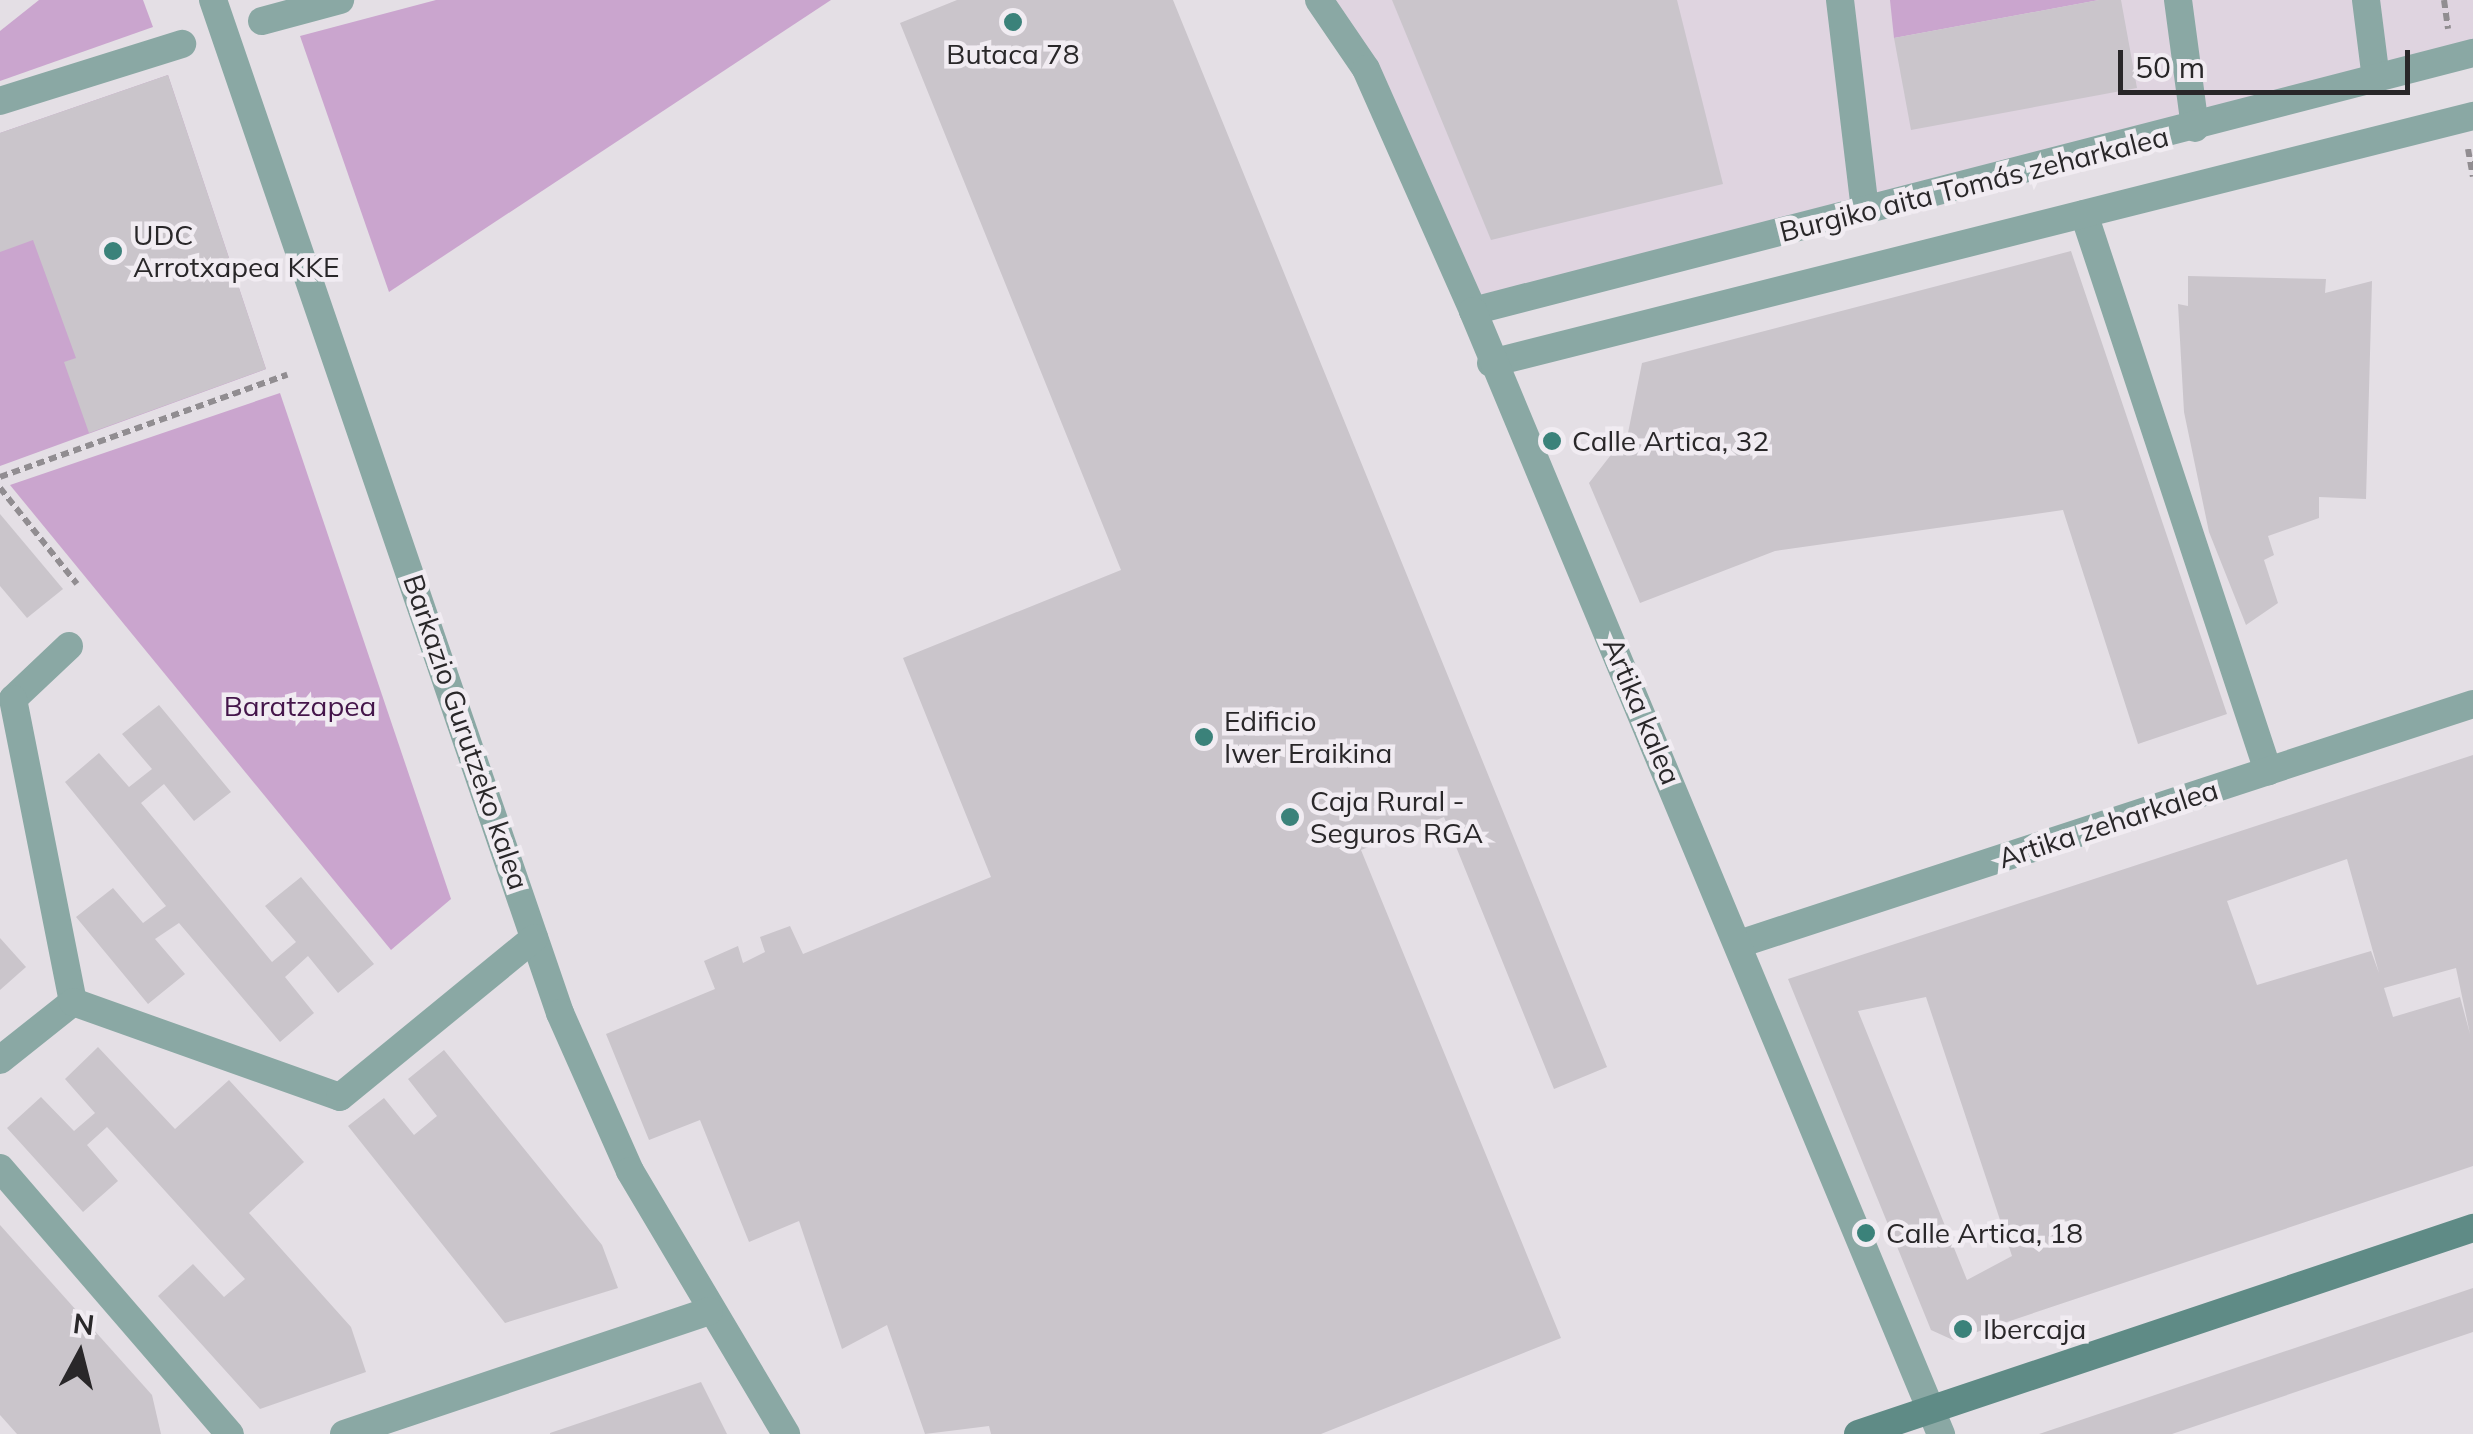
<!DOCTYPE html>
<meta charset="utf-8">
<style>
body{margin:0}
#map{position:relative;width:2473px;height:1434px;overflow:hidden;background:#e4dfe5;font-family:Mulish,sans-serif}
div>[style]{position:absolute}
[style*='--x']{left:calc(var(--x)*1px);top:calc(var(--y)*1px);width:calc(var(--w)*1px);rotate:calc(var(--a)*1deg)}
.built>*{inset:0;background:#dfd4e0}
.green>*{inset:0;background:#caa5ce}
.building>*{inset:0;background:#cac5cb}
.path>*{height:6px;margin-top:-3px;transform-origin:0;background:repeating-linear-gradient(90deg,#918d91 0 8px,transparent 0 13px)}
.pedestrian>*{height:28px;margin:-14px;padding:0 14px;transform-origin:14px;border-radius:14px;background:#8aa8a4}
.minor>*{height:28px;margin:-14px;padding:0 14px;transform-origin:14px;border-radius:14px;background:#8aa8a4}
.tertiary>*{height:28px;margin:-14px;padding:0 14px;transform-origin:14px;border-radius:14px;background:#8aa8a4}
.secondary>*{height:28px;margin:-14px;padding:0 14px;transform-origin:14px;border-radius:14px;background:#5f8b86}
.dots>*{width:28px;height:28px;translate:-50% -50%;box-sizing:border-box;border:5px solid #f1ecf2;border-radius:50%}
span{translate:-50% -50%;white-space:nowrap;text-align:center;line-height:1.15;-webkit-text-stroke:9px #f1ecf2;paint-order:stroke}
.poi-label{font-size:28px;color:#292729}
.left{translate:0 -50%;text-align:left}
.street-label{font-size:28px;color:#292729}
.park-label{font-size:28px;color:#44154a}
.north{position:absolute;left:30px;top:1304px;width:100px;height:100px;-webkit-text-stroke:8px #f1ecf2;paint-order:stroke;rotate:7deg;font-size:28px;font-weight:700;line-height:40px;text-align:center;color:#292729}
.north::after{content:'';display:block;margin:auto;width:35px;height:45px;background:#292729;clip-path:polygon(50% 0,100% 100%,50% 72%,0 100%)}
.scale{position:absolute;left:2118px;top:50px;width:292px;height:45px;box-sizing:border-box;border:5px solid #292729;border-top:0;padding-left:12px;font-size:30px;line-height:35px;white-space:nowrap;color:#292729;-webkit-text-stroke:8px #f1ecf2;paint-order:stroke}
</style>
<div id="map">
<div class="built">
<i style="clip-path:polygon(1318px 0,2473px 0,2473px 56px,1473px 311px)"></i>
</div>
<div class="green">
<i style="clip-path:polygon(39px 0,143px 0,153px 27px,0 81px,0 31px)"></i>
<i style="clip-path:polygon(436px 0,831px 0,389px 292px,300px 36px)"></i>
<i style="clip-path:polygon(1890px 0,2099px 0,1894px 38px)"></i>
<i style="clip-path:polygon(168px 75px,266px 369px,0 466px,0 133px)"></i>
<i style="clip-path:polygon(280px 393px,451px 899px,391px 950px,10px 485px)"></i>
</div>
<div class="building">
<i style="clip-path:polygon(957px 0,1173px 0,1607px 1067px,1554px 1089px,1444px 817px,1361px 850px,1561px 1338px,1321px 1434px,991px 1434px,989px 1426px,925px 1434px,887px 1325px,842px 1349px,799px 1221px,749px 1242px,700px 1120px,649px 1140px,606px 1034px,715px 989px,704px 961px,738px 946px,743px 963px,765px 952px,760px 937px,790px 926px,803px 954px,991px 877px,903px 658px,1121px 570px,900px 23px)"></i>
<i style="clip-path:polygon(1392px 0,1677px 0,1723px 184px,1491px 240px)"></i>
<i style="clip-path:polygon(2099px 0,2121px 0,2137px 88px,1911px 130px,1894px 38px)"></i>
<i style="clip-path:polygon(168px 75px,266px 369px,89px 433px,64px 362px,76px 358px,33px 240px,0 252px,0 133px)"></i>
<i style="clip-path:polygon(2071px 251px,2227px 714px,2138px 744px,2063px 510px,1775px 551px,1640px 603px,1589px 483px,1628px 433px,1642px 363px)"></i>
<i style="clip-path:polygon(2188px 276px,2326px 279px,2325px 293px,2372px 281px,2366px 499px,2319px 497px,2319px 518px,2268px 536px,2274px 555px,2264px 560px,2278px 603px,2246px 625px,2209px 532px,2184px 412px,2178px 304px,2188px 306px)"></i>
<i style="clip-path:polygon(0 514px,63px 589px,27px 618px,0 586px)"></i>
<i style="clip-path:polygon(159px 705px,231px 792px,194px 821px,164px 784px,141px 803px,272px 962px,296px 942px,265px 906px,301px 877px,374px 964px,338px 993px,308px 956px,285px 977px,314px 1013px,280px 1042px,179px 923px,155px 939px,185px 974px,148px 1004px,76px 917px,113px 888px,143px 923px,166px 906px,65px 782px,99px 753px,129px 787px,152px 769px,122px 734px)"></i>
<i style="clip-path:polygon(evenodd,2473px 755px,2473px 1166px,1953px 1340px,1931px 1330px,1788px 979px,2473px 755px,2347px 859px,2379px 973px,2371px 951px,2257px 985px,2227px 901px,2347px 859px,2473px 755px,2456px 968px,2470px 1034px,2460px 997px,2393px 1017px,2384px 988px,2456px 968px,2473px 755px,1926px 997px,2012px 1256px,1967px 1280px,1858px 1011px,1926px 997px)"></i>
<i style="clip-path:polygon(0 938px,26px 967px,0 990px)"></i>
<i style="clip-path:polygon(98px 1047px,175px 1129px,229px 1080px,304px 1162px,249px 1213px,351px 1327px,366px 1372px,260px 1409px,158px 1296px,193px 1264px,224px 1297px,245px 1279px,107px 1127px,87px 1145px,118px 1181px,83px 1212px,7px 1128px,41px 1097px,74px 1131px,95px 1113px,65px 1079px)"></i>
<i style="clip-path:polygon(444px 1050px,602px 1245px,618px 1288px,505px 1323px,348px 1126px,384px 1098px,414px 1135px,437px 1116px,408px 1079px)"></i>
<i style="clip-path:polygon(0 1225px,152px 1395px,161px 1434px,17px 1434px,0 1415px)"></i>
<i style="clip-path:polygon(2473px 1288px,2473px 1332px,2172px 1434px,2039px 1434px)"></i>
<i style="clip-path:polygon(701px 1382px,727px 1434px,550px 1434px,550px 1433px)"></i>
</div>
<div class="path">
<i style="--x:2444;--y:0;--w:29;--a:82"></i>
<i style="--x:2468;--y:149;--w:28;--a:80"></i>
<i style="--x:0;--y:477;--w:305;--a:-19.6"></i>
<i style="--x:0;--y:488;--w:123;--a:51.3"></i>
</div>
<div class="pedestrian">
<i style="--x:262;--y:21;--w:81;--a:-15.1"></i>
<i style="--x:0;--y:101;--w:191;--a:-17.4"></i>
<i style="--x:2084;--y:214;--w:587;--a:71.72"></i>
</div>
<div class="minor">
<i style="--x:213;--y:0;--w:1071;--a:71.09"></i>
<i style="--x:560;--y:1013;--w:173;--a:66.1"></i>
<i style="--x:630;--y:1171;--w:306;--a:59.3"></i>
<i style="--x:1840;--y:0;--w:212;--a:83.2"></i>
<i style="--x:2178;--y:0;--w:129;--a:82.4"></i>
<i style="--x:2366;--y:0;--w:80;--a:82.8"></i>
<i style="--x:1473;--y:311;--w:1033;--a:-14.47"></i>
<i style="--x:1491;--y:363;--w:1013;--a:-14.12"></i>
<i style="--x:69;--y:646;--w:77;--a:136.6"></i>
<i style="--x:13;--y:699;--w:309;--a:78.8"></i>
<i style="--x:1742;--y:943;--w:769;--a:-18.11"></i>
<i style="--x:0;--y:1060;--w:93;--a:-38.5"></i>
<i style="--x:73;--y:1002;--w:283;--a:19.6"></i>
<i style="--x:340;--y:1097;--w:251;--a:-39.3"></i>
<i style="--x:0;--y:1168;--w:352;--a:49.2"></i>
<i style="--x:344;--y:1434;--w:385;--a:-18.6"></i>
</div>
<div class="tertiary">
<i style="--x:1319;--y:0;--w:83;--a:55.7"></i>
<i style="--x:1366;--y:69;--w:265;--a:66.1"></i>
<i style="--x:1473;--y:311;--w:1217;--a:67.38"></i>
</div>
<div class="secondary">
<i style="--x:1858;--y:1434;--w:649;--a:-18.52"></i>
</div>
<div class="dots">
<i style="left:1013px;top:22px;background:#3b827a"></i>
<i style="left:113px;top:251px;background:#3b827a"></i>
<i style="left:1552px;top:441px;background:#3b827a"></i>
<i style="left:1204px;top:737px;background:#3b827a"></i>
<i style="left:1290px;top:817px;background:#3b827a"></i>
<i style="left:1866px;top:1233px;background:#3b827a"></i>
<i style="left:1963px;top:1329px;background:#3b827a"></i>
</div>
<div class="poi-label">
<span style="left:1013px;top:54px">Butaca 78</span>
<span class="left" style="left:133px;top:251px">UDC<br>Arrotxapea KKE</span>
<span class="left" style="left:1572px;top:441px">Calle Artica, 32</span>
<span class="left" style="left:1224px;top:737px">Edificio<br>Iwer Eraikina</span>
<span class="left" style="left:1310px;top:817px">Caja Rural -<br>Seguros RGA</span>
<span class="left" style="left:1886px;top:1233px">Calle Artica, 18</span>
<span class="left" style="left:1983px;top:1329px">Ibercaja</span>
</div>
<div class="street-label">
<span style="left:1974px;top:184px;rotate:-14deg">Burgiko aita Tomás zeharkalea</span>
<span style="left:1642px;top:711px;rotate:67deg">Artika kalea</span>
<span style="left:466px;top:732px;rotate:71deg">Barkazio Gurutzeko kalea</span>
<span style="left:2108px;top:824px;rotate:-18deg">Artika zeharkalea</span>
</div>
<div class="park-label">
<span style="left:300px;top:706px">Baratzapea</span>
</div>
<div class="north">N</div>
<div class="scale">50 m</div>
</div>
